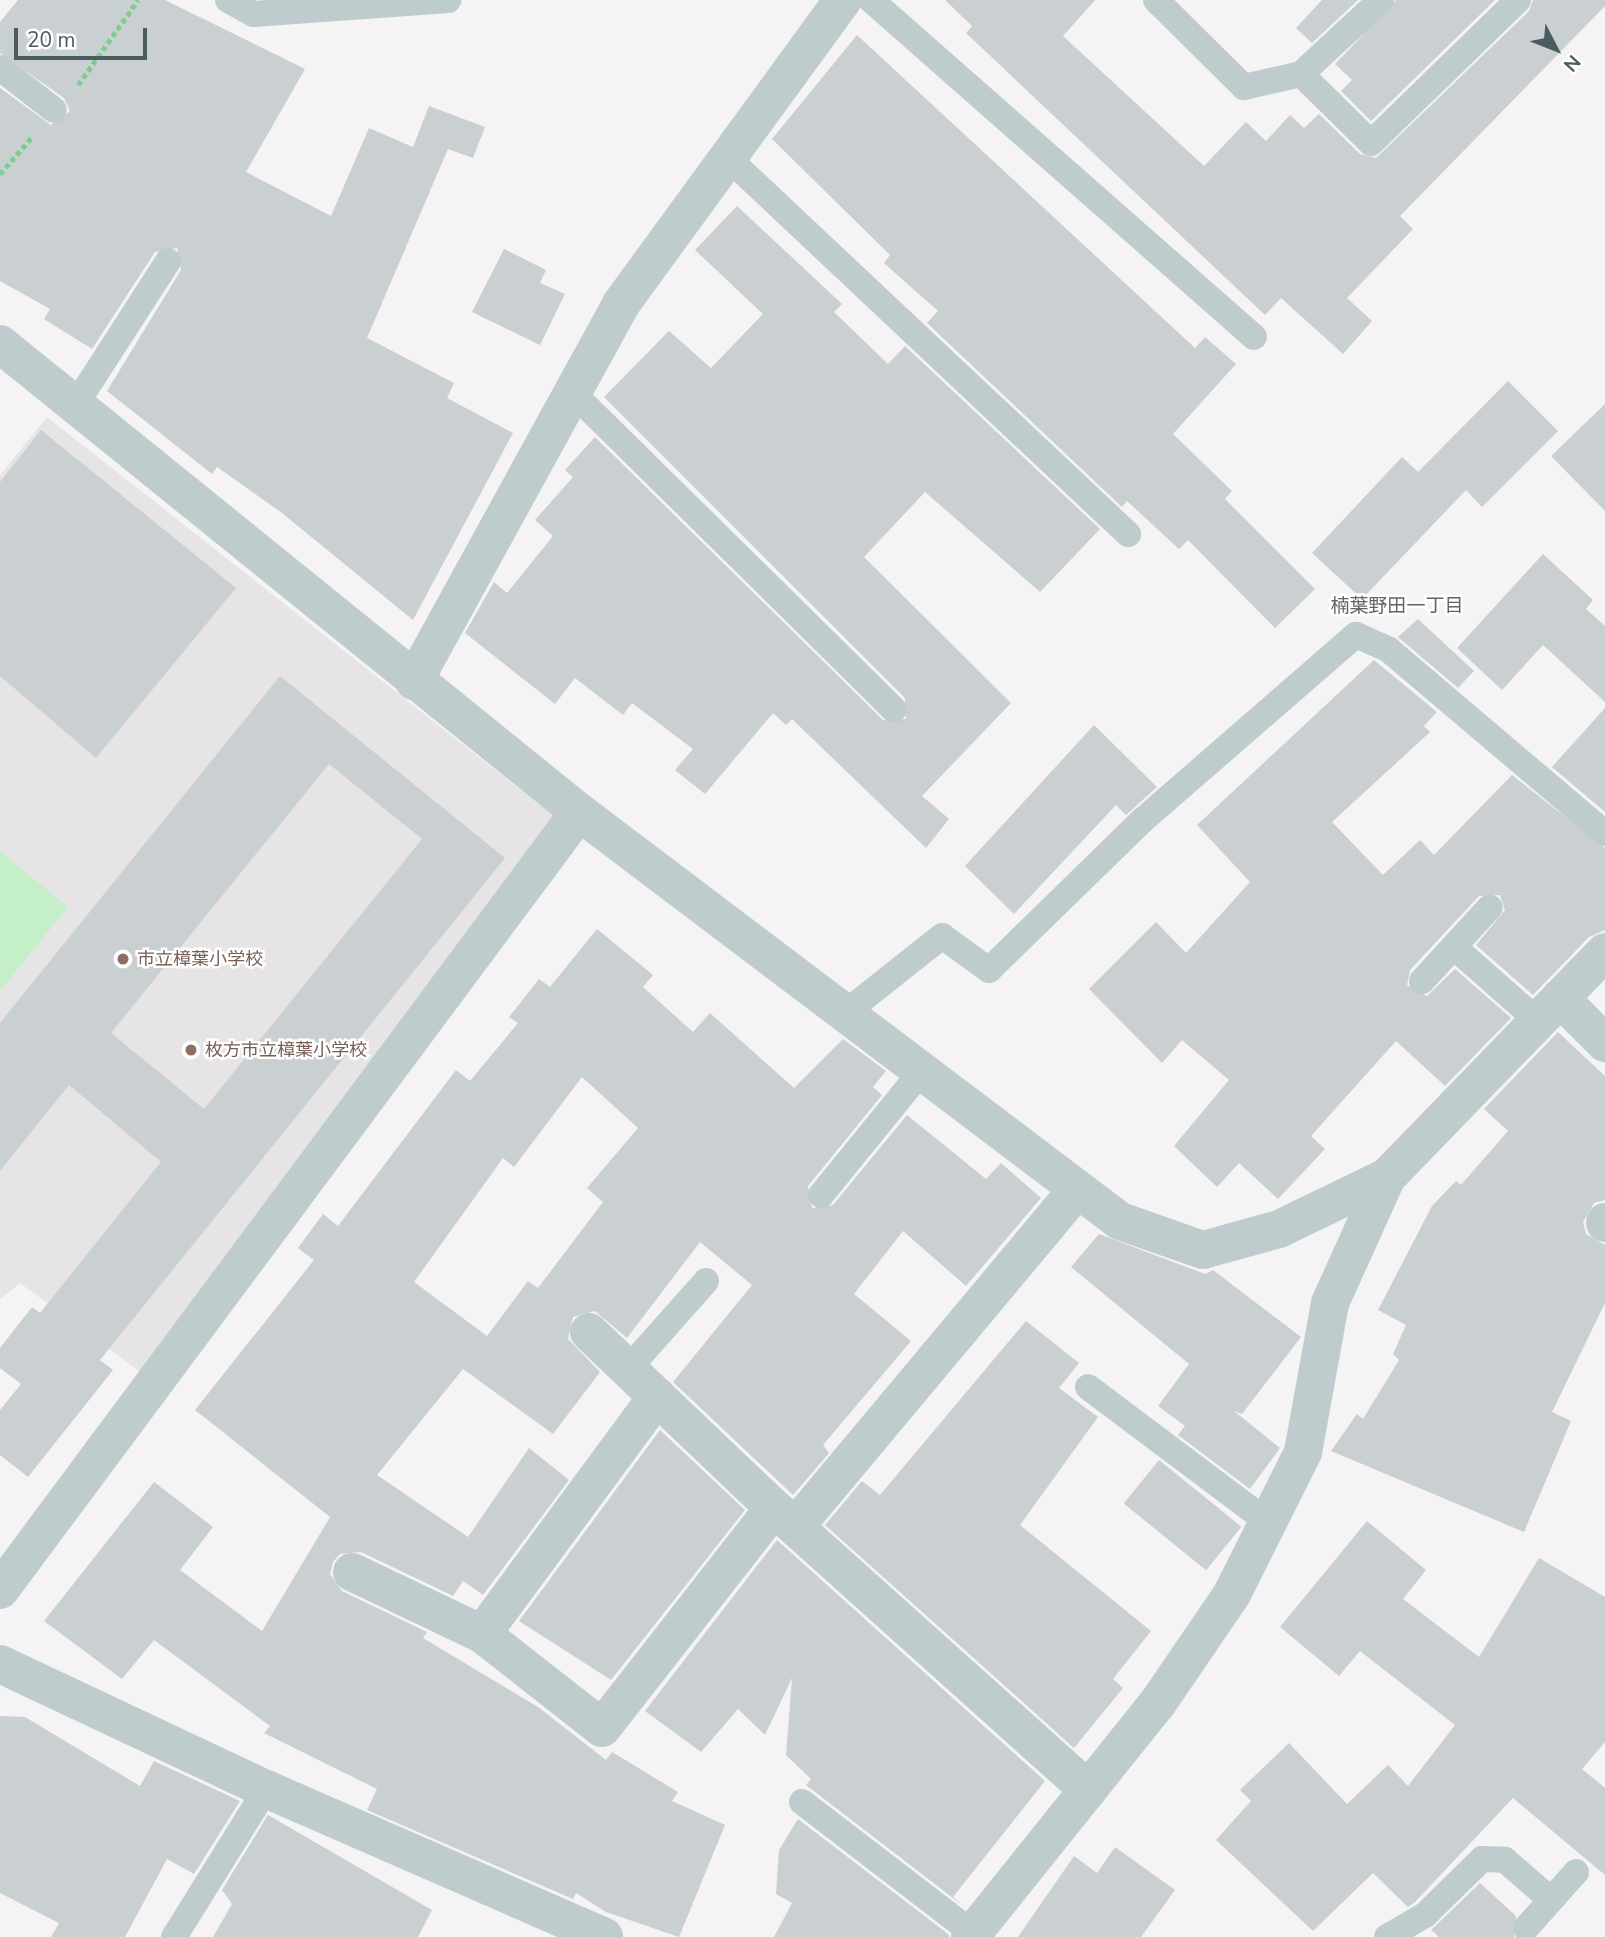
<!DOCTYPE html>
<meta charset="utf-8">
<style>
body{margin:0}
#map{position:relative;width:1605px;height:1937px;overflow:hidden;background:#f5f3f3;font-family:"Nunito Sans","Noto Sans JP",sans-serif}
div>[style]{position:absolute}
[style*='--x']{left:calc(var(--x)*1px);top:calc(var(--y)*1px);width:calc(var(--w)*1px);rotate:calc(var(--a)*1deg)}
.education>*{inset:0;background:#e6e4e5}
.green>*{inset:0;background:#c5efc9}
.building>*{inset:0;background:#cacfd2;transform-origin:0 0}
.path>*{height:4.5px;margin-top:-2.25px;transform-origin:0;background:repeating-linear-gradient(90deg,#7ecc8f 0 5px,transparent 0 8.5px)}
.service>*{height:26px;margin:-13px;padding:0 13px;transform-origin:13px;border-radius:13px;background:#bfccce}
.minor>*{height:38px;margin:-19px;padding:0 19px;transform-origin:19px;border-radius:19px;background:#bfccce}
.tertiary>*{height:38px;margin:-19px;padding:0 19px;transform-origin:19px;border-radius:19px;background:#bfccce}
.dots>*{width:19px;height:19px;translate:-50% -50%;box-sizing:border-box;border:4px solid #fff;border-radius:50%}
span{translate:-50% -50%;white-space:nowrap;text-align:center;line-height:1.15;-webkit-text-stroke:5px #fff;paint-order:stroke}
.education-label{font-size:18px;color:#785e54}
.left{translate:0 -50%;text-align:left}
.neighbourhood-label{font-size:19px;color:#5f6567}
.north{position:absolute;left:1521px;top:14px;width:70px;height:70px;-webkit-text-stroke:5px #fff;paint-order:stroke;rotate:132deg;font-size:19px;font-weight:700;line-height:28px;text-align:center;color:#4b5c60}
.north::after{content:'';display:block;margin:auto;width:24px;height:32px;background:#4b5c60;clip-path:polygon(50% 0,100% 100%,50% 72%,0 100%)}
.scale{position:absolute;left:14px;top:28px;width:133px;height:32px;box-sizing:border-box;border:4px solid #4b5c60;border-top:0;padding-left:9px;font-size:21px;line-height:24px;white-space:nowrap;color:#4b5c60;-webkit-text-stroke:5px #fff;paint-order:stroke}
</style>
<div id="map">
<div class="education">
<i style="clip-path:polygon(47px 417px,555px 817px,143px 1374px,20px 1283px,0 1299px,0 475px)"></i>
</div>
<div class="green">
<i style="clip-path:polygon(0 851px,68px 907px,0 991px)"></i>
</div>
<div class="building">
<i style="clip-path:polygon(18px 0,165px 0,305px 69px,246px 172px,331px 216px,369px 128px,413px 147px,429px 106px,485px 127px,473px 158px,448px 149px,367px 338px,454px 383px,447px 398px,513px 433px,413px 620px,282px 513px,217px 467px,212px 474px,107px 391px,181px 270px,177px 248px,155px 252px,92px 349px,44px 319px,50px 309px,0 281px,0 88px,51px 125px,70px 111px,64px 98px,0 53px,0 22px)"></i>
<i style="clip-path:polygon(945px 0,1095px 0,1063px 36px,1204px 166px,1246px 122px,1266px 141px,1290px 115px,1304px 128px,1319px 114px,1360px 154px,1376px 158px,1529px 11px,1533px 0,1605px 0,1605px 6px,1400px 216px,1413px 229px,1347px 298px,1372px 321px,1343px 354px,1281px 298px,1265px 315px,966px 33px,972px 26px)"></i>
<i style="clip-path:polygon(1322px 0,1358px 0,1312px 43px,1296px 28px)"></i>
<i style="clip-path:polygon(1396px 0,1495px 0,1371px 121px,1341px 91px,1352px 80px,1335px 64px)"></i>
<i style="clip-path:polygon(857px 35px,1195px 348px,1205px 337px,1236px 364px,1173px 434px,1232px 491px,1225px 499px,1315px 589px,1275px 628px,1188px 540px,1179px 549px,1127px 501px,1122px 507px,927px 323px,938px 311px,884px 263px,890px 255px,772px 139px)"></i>
<i style="clip-path:polygon(737px 206px,842px 304px,834px 312px,888px 364px,905px 346px,1100px 529px,1040px 592px,925px 492px,864px 557px,1011px 703px,922px 796px,949px 819px,926px 848px,792px 719px,786px 725px,773px 713px,705px 794px,675px 770px,693px 749px,632px 703px,623px 715px,575px 678px,555px 704px,465px 633px,494px 582px,507px 593px,553px 536px,535px 520px,573px 477px,565px 470px,595px 437px,883px 720px,906px 719px,905px 698px,604px 397px,669px 331px,711px 368px,763px 314px,695px 250px)"></i>
<i style="clip-path:polygon(504px 249px,546px 270px,540px 283px,565px 294px,540px 345px,472px 312px)"></i>
<i style="clip-path:polygon(1508px 381px,1558px 431px,1482px 507px,1466px 490px,1362px 599px,1312px 553px,1402px 457px,1418px 472px)"></i>
<i style="clip-path:polygon(1605px 404px,1605px 511px,1551px 456px)"></i>
<i style="clip-path:polygon(41px 430px,236px 588px,96px 758px,0 676px,0 482px)"></i>
<i style="clip-path:polygon(1543px 554px,1593px 600px,1586px 609px,1605px 626px,1605px 702px,1543px 645px,1502px 690px,1457px 648px)"></i>
<i style="clip-path:polygon(1418px 619px,1474px 671px,1458px 688px,1398px 637px)"></i>
<i style="clip-path:polygon(1374px 660px,1437px 712px,1424px 726px,1430px 732px,1332px 822px,1383px 875px,1420px 840px,1434px 855px,1512px 775px,1605px 848px,1605px 930px,1589px 937px,1533px 995px,1476px 945px,1505px 910px,1500px 895px,1479px 896px,1410px 970px,1407px 985px,1427px 996px,1455px 969px,1511px 1018px,1445px 1086px,1396px 1041px,1311px 1136px,1325px 1149px,1278px 1199px,1239px 1163px,1217px 1187px,1174px 1146px,1229px 1080px,1182px 1040px,1162px 1063px,1089px 989px,1156px 922px,1186px 953px,1250px 882px,1197px 825px)"></i>
<i style="clip-path:polygon(evenodd,280px 676px,505px 858px,100px 1360px,113px 1370px,28px 1477px,0 1455px,0 1410px,21px 1384px,0 1368px,0 1348px,32px 1307px,40px 1313px,161px 1162px,69px 1085px,0 1171px,0 1023px,280px 676px,329px 764px,422px 839px,204px 1109px,111px 1033px,329px 764px)"></i>
<i style="clip-path:polygon(1605px 708px,1605px 812px,1552px 767px)"></i>
<i style="clip-path:polygon(1094px 725px,1157px 787px,1126px 815px,1116px 805px,1014px 914px,965px 866px)"></i>
<i style="clip-path:polygon(evenodd,597px 929px,653px 975px,643px 987px,693px 1032px,710px 1013px,794px 1088px,843px 1039px,886px 1071px,873px 1087px,882px 1095px,808px 1186px,812px 1208px,833px 1205px,907px 1115px,986px 1179px,1001px 1163px,1041px 1198px,966px 1286px,903px 1231px,854px 1294px,911px 1341px,823px 1445px,829px 1453px,793px 1495px,673px 1382px,752px 1285px,700px 1242px,627px 1338px,595px 1311px,573px 1317px,568px 1339px,600px 1372px,553px 1434px,463px 1369px,377px 1475px,468px 1537px,529px 1448px,569px 1480px,483px 1595px,463px 1581px,453px 1596px,361px 1552px,340px 1554px,333px 1562px,330px 1574px,342px 1591px,427px 1632px,423px 1638px,538px 1707px,606px 1760px,612px 1752px,678px 1792px,672px 1801px,725px 1825px,679px 1937px,606px 1912px,576px 1893px,573px 1899px,367px 1810px,377px 1789px,264px 1733px,270px 1726px,154px 1640px,122px 1679px,44px 1621px,154px 1482px,213px 1527px,180px 1570px,262px 1631px,330px 1517px,195px 1410px,314px 1260px,298px 1248px,323px 1214px,338px 1226px,456px 1070px,470px 1081px,518px 1023px,509px 1017px,539px 979px,550px 987px,597px 929px,582px 1077px,638px 1128px,587px 1188px,603px 1202px,538px 1288px,528px 1281px,487px 1336px,414px 1282px,503px 1158px,514px 1167px,582px 1077px)"></i>
<i style="clip-path:polygon(1558px 1032px,1605px 1076px,1605px 1200px,1594px 1203px,1583px 1222px,1586px 1234px,1605px 1245px,1605px 1303px,1552px 1412px,1571px 1421px,1524px 1532px,1331px 1451px,1357px 1414px,1363px 1419px,1399px 1360px,1393px 1354px,1406px 1325px,1378px 1310px,1432px 1206px,1456px 1181px,1461px 1185px,1508px 1131px,1484px 1109px)"></i>
<i style="clip-path:polygon(1099px 1234px,1205px 1274px,1213px 1270px,1301px 1337px,1242px 1414px,1234px 1411px,1280px 1448px,1250px 1489px,1178px 1435px,1185px 1426px,1158px 1406px,1189px 1364px,1071px 1267px)"></i>
<i style="clip-path:polygon(1026px 1321px,1079px 1363px,1059px 1388px,1098px 1417px,1020px 1525px,1151px 1631px,1113px 1679px,1123px 1688px,1074px 1748px,825px 1525px,862px 1481px,880px 1495px)"></i>
<i style="clip-path:polygon(660px 1430px,745px 1510px,611px 1680px,519px 1621px)"></i>
<i style="left:1159px;top:1460px;width:106px;height:56px;rotate:39deg"></i>
<i style="clip-path:polygon(1367px 1521px,1426px 1570px,1403px 1599px,1479px 1657px,1539px 1558px,1605px 1597px,1605px 1742px,1582px 1769px,1605px 1788px,1605px 1875px,1513px 1798px,1415px 1902px,1408px 1907px,1373px 1873px,1313px 1931px,1216px 1840px,1251px 1801px,1240px 1790px,1289px 1743px,1347px 1804px,1388px 1765px,1408px 1786px,1455px 1725px,1360px 1651px,1339px 1676px,1280px 1627px)"></i>
<i style="clip-path:polygon(777px 1540px,1045px 1781px,953px 1897px,966px 1908px,806px 1785px,811px 1779px,786px 1755px,792px 1678px,765px 1735px,738px 1709px,701px 1752px,645px 1711px)"></i>
<i style="clip-path:polygon(0 1716px,25px 1717px,140px 1786px,154px 1761px,240px 1801px,194px 1874px,167px 1859px,125px 1937px,51px 1937px,59px 1923px,0 1893px)"></i>
<i style="clip-path:polygon(268px 1815px,432px 1910px,418px 1937px,213px 1937px,232px 1904px,222px 1890px)"></i>
<i style="clip-path:polygon(798px 1819px,948px 1934px,949px 1937px,774px 1937px,792px 1903px,776px 1894px,779px 1850px)"></i>
<i style="clip-path:polygon(1115px 1847px,1175px 1890px,1141px 1937px,1018px 1937px,1074px 1856px,1097px 1873px)"></i>
<i style="clip-path:polygon(1480px 1883px,1516px 1916px,1514px 1937px,1439px 1937px,1431px 1930px)"></i>
</div>
<div class="path">
<i style="--x:78;--y:85;--w:104;--a:-54.8"></i>
<i style="--x:0;--y:174;--w:48;--a:-49.3"></i>
</div>
<div class="service">
<i style="--x:228;--y:0;--w:29;--a:29"></i>
<i style="--x:253;--y:14;--w:196;--a:-4.1"></i>
<i style="--x:871;--y:0;--w:510;--a:41.34"></i>
<i style="--x:1156;--y:0;--w:124;--a:44.7"></i>
<i style="--x:1244;--y:87;--w:58;--a:-12.8"></i>
<i style="--x:1301;--y:74;--w:109;--a:-42.8"></i>
<i style="--x:0;--y:68;--w:68;--a:37.9"></i>
<i style="--x:1301;--y:74;--w:98;--a:44.6"></i>
<i style="--x:1371;--y:143;--w:205;--a:-44.2"></i>
<i style="--x:726;--y:156;--w:552;--a:43.24"></i>
<i style="--x:572;--y:392;--w:452;--a:44.6"></i>
<i style="--x:76;--y:404;--w:170;--a:-57.2"></i>
<i style="--x:1454;--y:947;--w:112;--a:41.4"></i>
<i style="--x:1422;--y:981;--w:100;--a:-47.4"></i>
<i style="--x:845;--y:1013;--w:124;--a:-38.4"></i>
<i style="--x:942;--y:936;--w:58;--a:35.9"></i>
<i style="--x:989;--y:970;--w:216;--a:-44.3"></i>
<i style="--x:1144;--y:819;--w:281;--a:-41"></i>
<i style="--x:1356;--y:635;--w:36;--a:24"></i>
<i style="--x:1389;--y:650;--w:283;--a:40.3"></i>
<i style="--x:821;--y:1195;--w:159;--a:-50.9"></i>
<i style="--x:627;--y:1370;--w:119;--a:-48.4"></i>
<i style="--x:1088;--y:1387;--w:225;--a:36.9"></i>
<i style="--x:802;--y:1802;--w:215;--a:37.5"></i>
<i style="--x:1526;--y:1928;--w:75;--a:-48.2"></i>
<i style="--x:174;--y:1937;--w:174;--a:-58.1"></i>
<i style="--x:1387;--y:1937;--w:44;--a:-30.1"></i>
<i style="--x:1425;--y:1915;--w:80;--a:-44.5"></i>
<i style="--x:1482;--y:1859;--w:23;--a:2"></i>
<i style="--x:1505;--y:1860;--w:60;--a:40.9"></i>
</div>
<div class="minor">
<i style="--x:414;--y:681;--w:430;--a:-61.2"></i>
<i style="--x:621;--y:304;--w:376;--a:-53.9"></i>
<i style="--x:1560;--y:998;--w:64;--a:45"></i>
<i style="--x:1605;--y:1223;--w:1;--a:-90"></i>
<i style="--x:589;--y:1332;--w:255;--a:43.6"></i>
<i style="--x:795;--y:1527;--w:438;--a:-50.1"></i>
<i style="--x:352;--y:1572;--w:144;--a:25.5"></i>
<i style="--x:482;--y:1634;--w:152;--a:38.1"></i>
<i style="--x:602;--y:1728;--w:279;--a:-52"></i>
<i style="--x:774;--y:1508;--w:422;--a:41.9"></i>
<i style="--x:0;--y:1590;--w:970;--a:-53.34"></i>
<i style="--x:482;--y:1634;--w:295;--a:-53.6"></i>
<i style="--x:0;--y:1664;--w:294;--a:25.2"></i>
<i style="--x:266;--y:1789;--w:369;--a:23.6"></i>
<i style="--x:970;--y:1937;--w:299;--a:-51.3"></i>
<i style="--x:1157;--y:1704;--w:133;--a:-55.7"></i>
<i style="--x:1232;--y:1594;--w:159;--a:-63.4"></i>
<i style="--x:1303;--y:1452;--w:151;--a:-79.7"></i>
<i style="--x:1330;--y:1303;--w:138;--a:-65.7"></i>
</div>
<div class="tertiary">
<i style="--x:0;--y:344;--w:744;--a:38.95"></i>
<i style="--x:579;--y:812;--w:678;--a:37.09"></i>
<i style="--x:1120;--y:1221;--w:88;--a:19.3"></i>
<i style="--x:1203;--y:1250;--w:79;--a:-15.4"></i>
<i style="--x:1279;--y:1229;--w:120;--a:-25.7"></i>
<i style="--x:1387;--y:1177;--w:313;--a:-45.9"></i>
</div>
<div class="dots">
<i style="left:123px;top:959px;background:#8d6e63"></i>
<i style="left:191px;top:1050px;background:#8d6e63"></i>
</div>
<div class="education-label">
<span class="left" style="left:137px;top:959px">市立樟葉小学校</span>
<span class="left" style="left:205px;top:1050px">枚方市立樟葉小学校</span>
</div>
<div class="neighbourhood-label">
<span style="left:1397px;top:607px">楠葉野田一丁目</span>
</div>
<div class="north">N</div>
<div class="scale">20 m</div>
</div>
